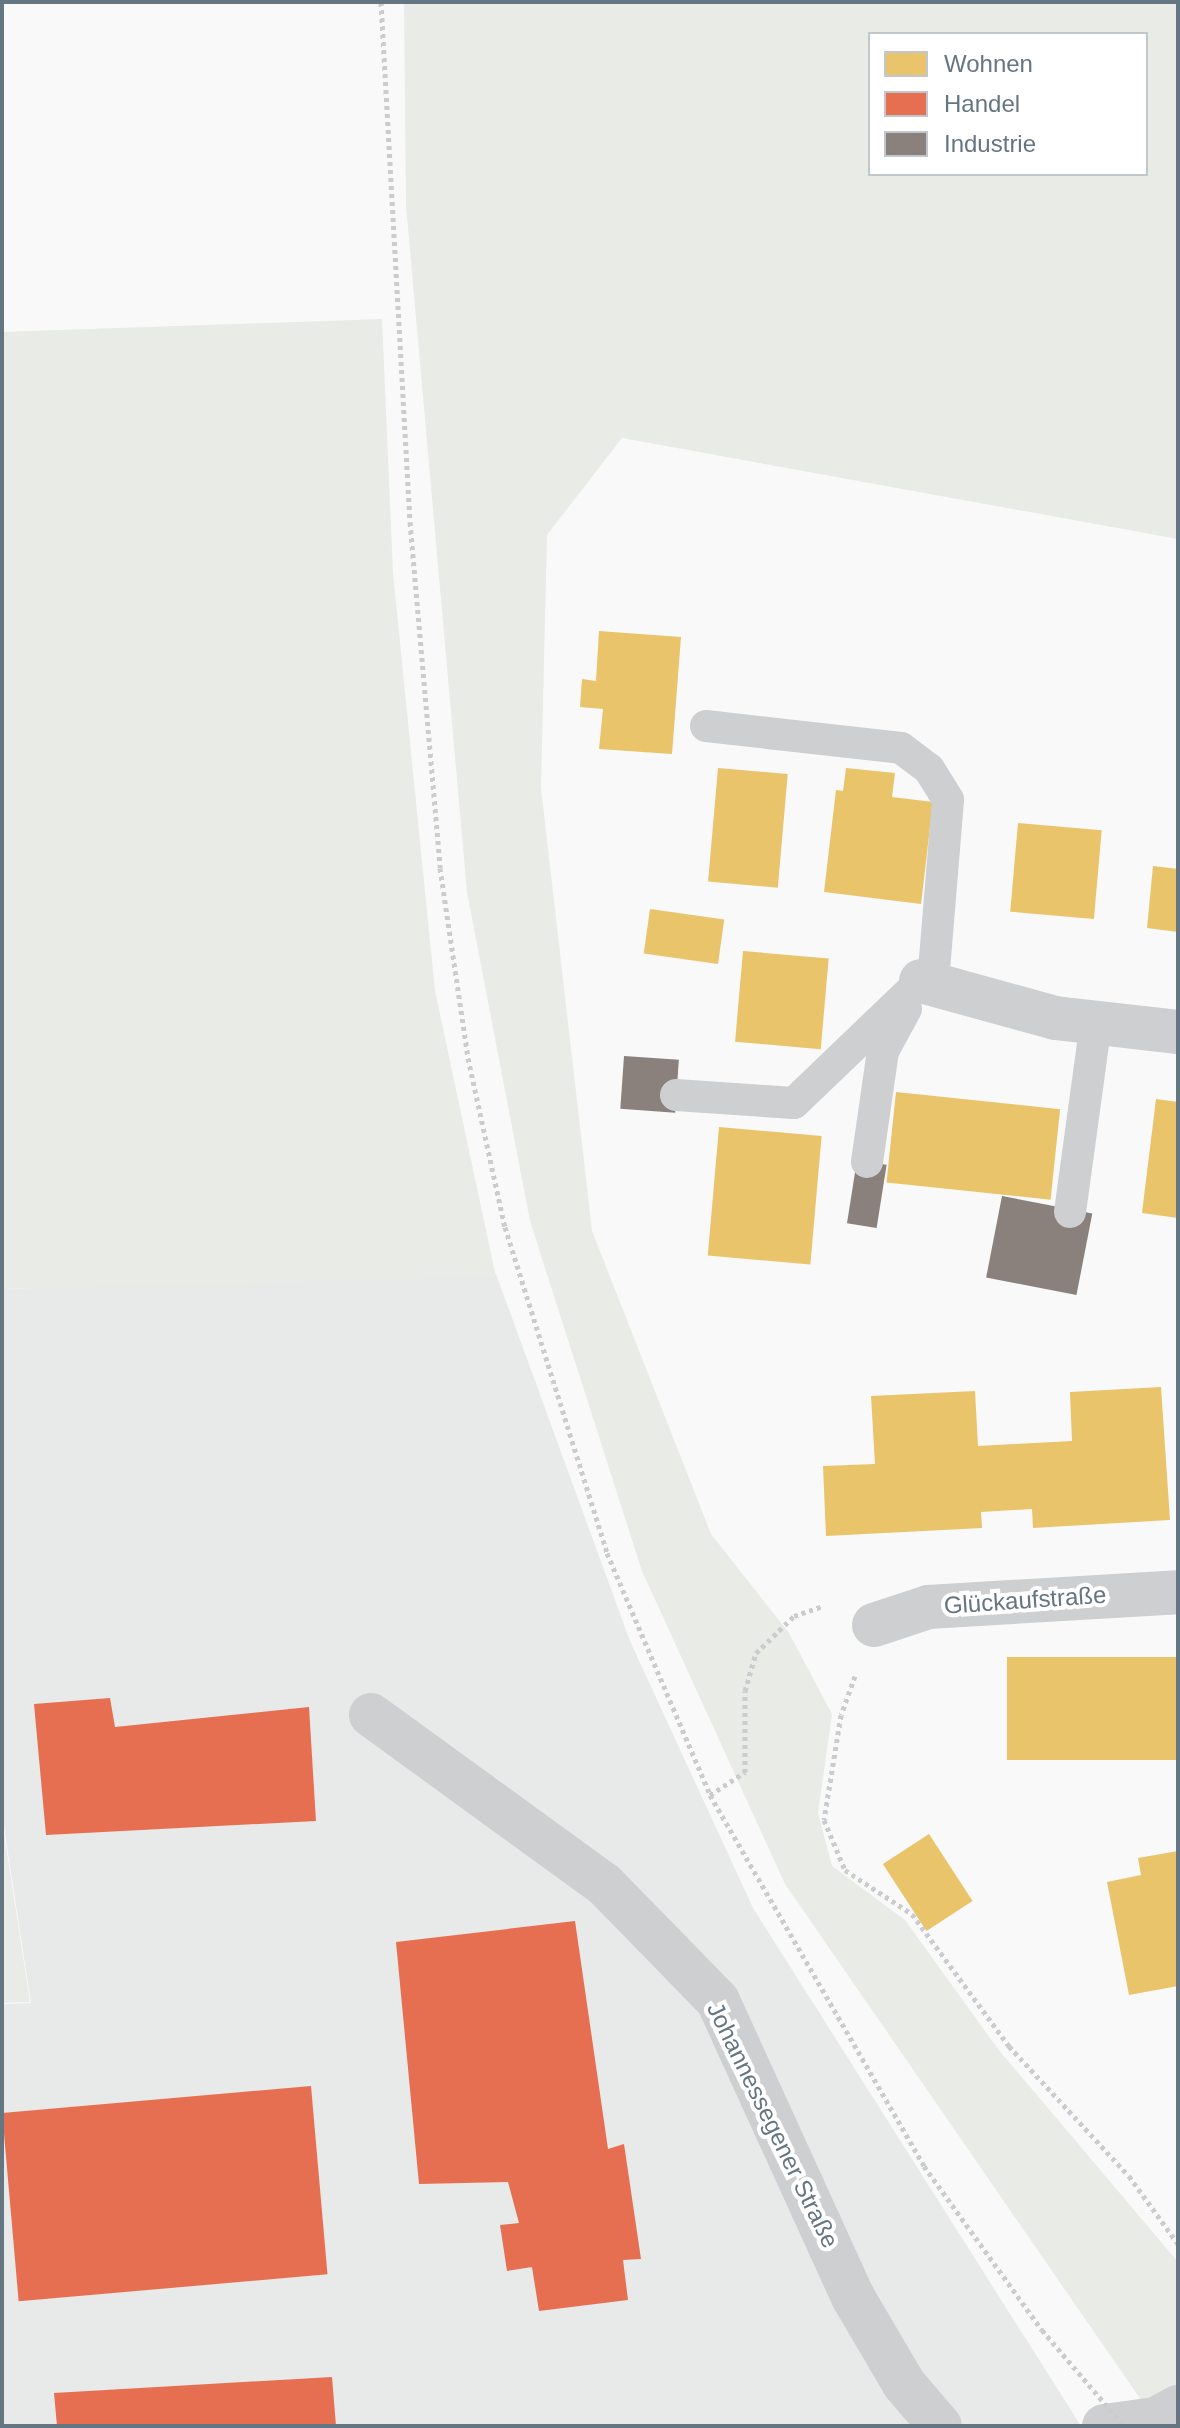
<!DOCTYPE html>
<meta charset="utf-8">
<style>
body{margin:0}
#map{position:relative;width:1180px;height:2428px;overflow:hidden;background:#f9f9f9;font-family:Helvetica,sans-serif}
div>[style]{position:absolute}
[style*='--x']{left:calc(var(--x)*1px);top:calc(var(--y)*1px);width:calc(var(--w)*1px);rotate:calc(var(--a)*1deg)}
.built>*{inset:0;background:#e8e9e9}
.green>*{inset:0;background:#e8ebe6}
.homes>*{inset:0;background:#e9c46a;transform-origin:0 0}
.shops>*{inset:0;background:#e76f51;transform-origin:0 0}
.industry>*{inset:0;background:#8a817c;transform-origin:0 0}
.path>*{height:5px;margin-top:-2.5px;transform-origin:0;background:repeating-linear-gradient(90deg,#cbcccd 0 4px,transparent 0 8px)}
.lane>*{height:32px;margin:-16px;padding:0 16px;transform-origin:16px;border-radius:16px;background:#cecfd0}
.street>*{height:44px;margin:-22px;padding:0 22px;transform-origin:22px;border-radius:22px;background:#cecfd0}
.path-bridge>*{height:5px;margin-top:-2.5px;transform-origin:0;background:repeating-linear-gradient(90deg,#cbcccd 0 4px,transparent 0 8px)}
span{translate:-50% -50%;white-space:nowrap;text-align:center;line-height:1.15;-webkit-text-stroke:8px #fff;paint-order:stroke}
.street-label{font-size:24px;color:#657683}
.frame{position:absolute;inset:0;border:4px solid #657683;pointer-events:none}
.legend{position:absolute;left:868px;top:32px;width:280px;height:144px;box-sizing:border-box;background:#fff;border:2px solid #c1c8cd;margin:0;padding:10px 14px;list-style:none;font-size:24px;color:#657683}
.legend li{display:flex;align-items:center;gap:16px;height:40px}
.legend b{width:40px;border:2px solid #c1c8cd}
</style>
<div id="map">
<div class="built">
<i style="clip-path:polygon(496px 1274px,630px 1641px,753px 1908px,1081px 2426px,2px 2426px,2px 2004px,31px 2003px,2px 1814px,2px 1289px)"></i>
</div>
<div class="green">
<i style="clip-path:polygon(evenodd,404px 2px,1178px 2px,1178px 539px,622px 438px,547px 535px,541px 788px,592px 1231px,711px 1534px,789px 1633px,832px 1714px,818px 1813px,832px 1866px,905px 1920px,998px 2049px,1178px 2262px,1178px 2392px,1148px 2410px,785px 1884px,642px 1571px,530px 1221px,467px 892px,406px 205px,404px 2px,870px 34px,1146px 34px,1146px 174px,870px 174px,870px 34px)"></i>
<i style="clip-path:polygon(382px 319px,393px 573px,435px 991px,496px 1277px,2px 1289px,2px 332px)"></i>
<i style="clip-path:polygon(2px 1820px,30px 2002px,2px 2003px)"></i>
</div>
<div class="homes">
<i style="clip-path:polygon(599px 631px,681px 637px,672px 754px,599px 749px,603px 709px,580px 707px,582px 679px,596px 681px)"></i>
<i style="left:718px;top:768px;width:70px;height:114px;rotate:5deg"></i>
<i style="clip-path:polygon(846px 768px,895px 773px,892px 797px,933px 802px,921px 904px,824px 892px,836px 790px,843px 791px)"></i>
<i style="left:1018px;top:823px;width:84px;height:89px;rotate:5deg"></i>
<i style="clip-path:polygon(1153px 866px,1178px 869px,1178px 932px,1147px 928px)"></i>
<i style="left:650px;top:909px;width:75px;height:45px;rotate:8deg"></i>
<i style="left:743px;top:951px;width:86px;height:91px;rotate:5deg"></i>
<i style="left:896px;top:1092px;width:165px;height:91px;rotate:6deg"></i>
<i style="clip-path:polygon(1156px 1099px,1178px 1102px,1178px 1218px,1142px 1213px)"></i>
<i style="left:719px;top:1127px;width:103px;height:129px;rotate:5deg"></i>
<i style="clip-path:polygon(1161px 1387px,1170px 1520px,1033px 1528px,1032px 1509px,981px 1512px,982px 1528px,826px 1536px,823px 1466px,875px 1464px,871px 1396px,975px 1391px,978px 1446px,1072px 1441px,1070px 1392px)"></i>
<i style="left:1178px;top:1657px;width:103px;height:171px;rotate:90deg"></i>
<i style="left:929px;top:1834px;width:80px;height:55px;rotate:57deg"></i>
<i style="clip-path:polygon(1178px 1851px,1178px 1986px,1129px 1995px,1107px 1882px,1141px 1875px,1138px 1858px)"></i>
</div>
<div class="shops">
<i style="clip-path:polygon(110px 1698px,115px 1727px,309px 1707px,316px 1821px,46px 1835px,34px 1704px)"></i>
<i style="clip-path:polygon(575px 1921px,608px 2149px,624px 2144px,641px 2259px,623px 2260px,628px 2300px,539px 2311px,532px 2267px,507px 2271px,500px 2225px,519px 2223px,508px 2182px,419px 2184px,396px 1942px)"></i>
<i style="left:311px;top:2086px;width:189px;height:310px;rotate:85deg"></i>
<i style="clip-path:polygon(332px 2377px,336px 2426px,57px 2426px,54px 2393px)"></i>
</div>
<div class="industry">
<i style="left:624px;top:1056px;width:55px;height:53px;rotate:4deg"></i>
<i style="left:857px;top:1160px;width:30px;height:64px;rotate:9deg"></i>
<i style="left:1002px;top:1196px;width:92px;height:83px;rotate:11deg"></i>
</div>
<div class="path">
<i style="--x:381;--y:2;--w:521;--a:86.81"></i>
<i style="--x:410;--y:522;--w:347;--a:85"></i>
<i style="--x:440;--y:868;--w:192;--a:81.6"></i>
<i style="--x:468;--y:1058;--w:173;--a:77.7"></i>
<i style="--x:505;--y:1227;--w:342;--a:72.6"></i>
<i style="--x:607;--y:1553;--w:263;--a:66.9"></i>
<i style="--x:710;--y:1795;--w:428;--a:60"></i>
<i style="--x:924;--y:2166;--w:202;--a:54.3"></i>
<i style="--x:855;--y:1676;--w:41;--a:109.7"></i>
<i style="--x:841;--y:1715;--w:106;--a:99.2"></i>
<i style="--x:824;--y:1820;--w:54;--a:67.2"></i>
<i style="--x:845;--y:1870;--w:80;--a:33.3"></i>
<i style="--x:912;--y:1914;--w:164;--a:53.7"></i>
<i style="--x:1009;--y:2046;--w:177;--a:47.3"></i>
<i style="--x:1129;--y:2176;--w:84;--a:54.2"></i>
<i style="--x:710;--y:1795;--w:42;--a:-33.3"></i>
<i style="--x:745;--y:1772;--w:81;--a:-90"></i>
<i style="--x:745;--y:1691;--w:40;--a:-74"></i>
<i style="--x:756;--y:1653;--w:53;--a:-44.2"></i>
<i style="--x:794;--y:1616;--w:31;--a:-19"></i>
</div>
<div class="lane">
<i style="--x:706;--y:726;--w:196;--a:6.4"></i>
<i style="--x:901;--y:748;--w:35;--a:37"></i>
<i style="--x:929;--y:769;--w:36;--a:58"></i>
<i style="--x:948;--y:800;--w:185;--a:94.7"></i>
<i style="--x:676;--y:1095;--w:118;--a:3.9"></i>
<i style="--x:794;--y:1103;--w:176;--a:-43.8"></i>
<i style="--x:867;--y:1162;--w:112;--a:-81.8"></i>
<i style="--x:883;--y:1051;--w:48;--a:-61.3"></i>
<i style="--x:1070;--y:1212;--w:191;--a:-82.2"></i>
</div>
<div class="street">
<i style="--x:921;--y:981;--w:139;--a:15.4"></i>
<i style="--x:1055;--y:1018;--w:124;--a:6.5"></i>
<i style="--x:874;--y:1625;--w:57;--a:-18.4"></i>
<i style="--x:928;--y:1607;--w:250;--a:-3.4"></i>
<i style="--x:371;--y:1715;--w:288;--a:36"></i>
<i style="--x:604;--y:1884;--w:163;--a:45.7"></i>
<i style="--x:718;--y:2001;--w:325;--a:65.5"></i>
<i style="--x:853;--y:2297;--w:101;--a:59.6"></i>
<i style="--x:904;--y:2384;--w:55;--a:49.4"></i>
<i style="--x:1104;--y:2426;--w:52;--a:-7.7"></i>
<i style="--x:1156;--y:2419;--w:25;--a:-29"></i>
</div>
<div class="path-bridge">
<i style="--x:1042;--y:2330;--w:126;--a:49.5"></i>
</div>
<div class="street-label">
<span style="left:1025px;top:1600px;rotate:-4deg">Glückaufstraße</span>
<span style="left:773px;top:2125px;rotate:64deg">Johannessegener Straße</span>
</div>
<div class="frame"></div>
<ul class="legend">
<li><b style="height:22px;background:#e9c46a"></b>Wohnen</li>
<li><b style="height:22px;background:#e76f51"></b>Handel</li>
<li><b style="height:22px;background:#8a817c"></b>Industrie</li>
</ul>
</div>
